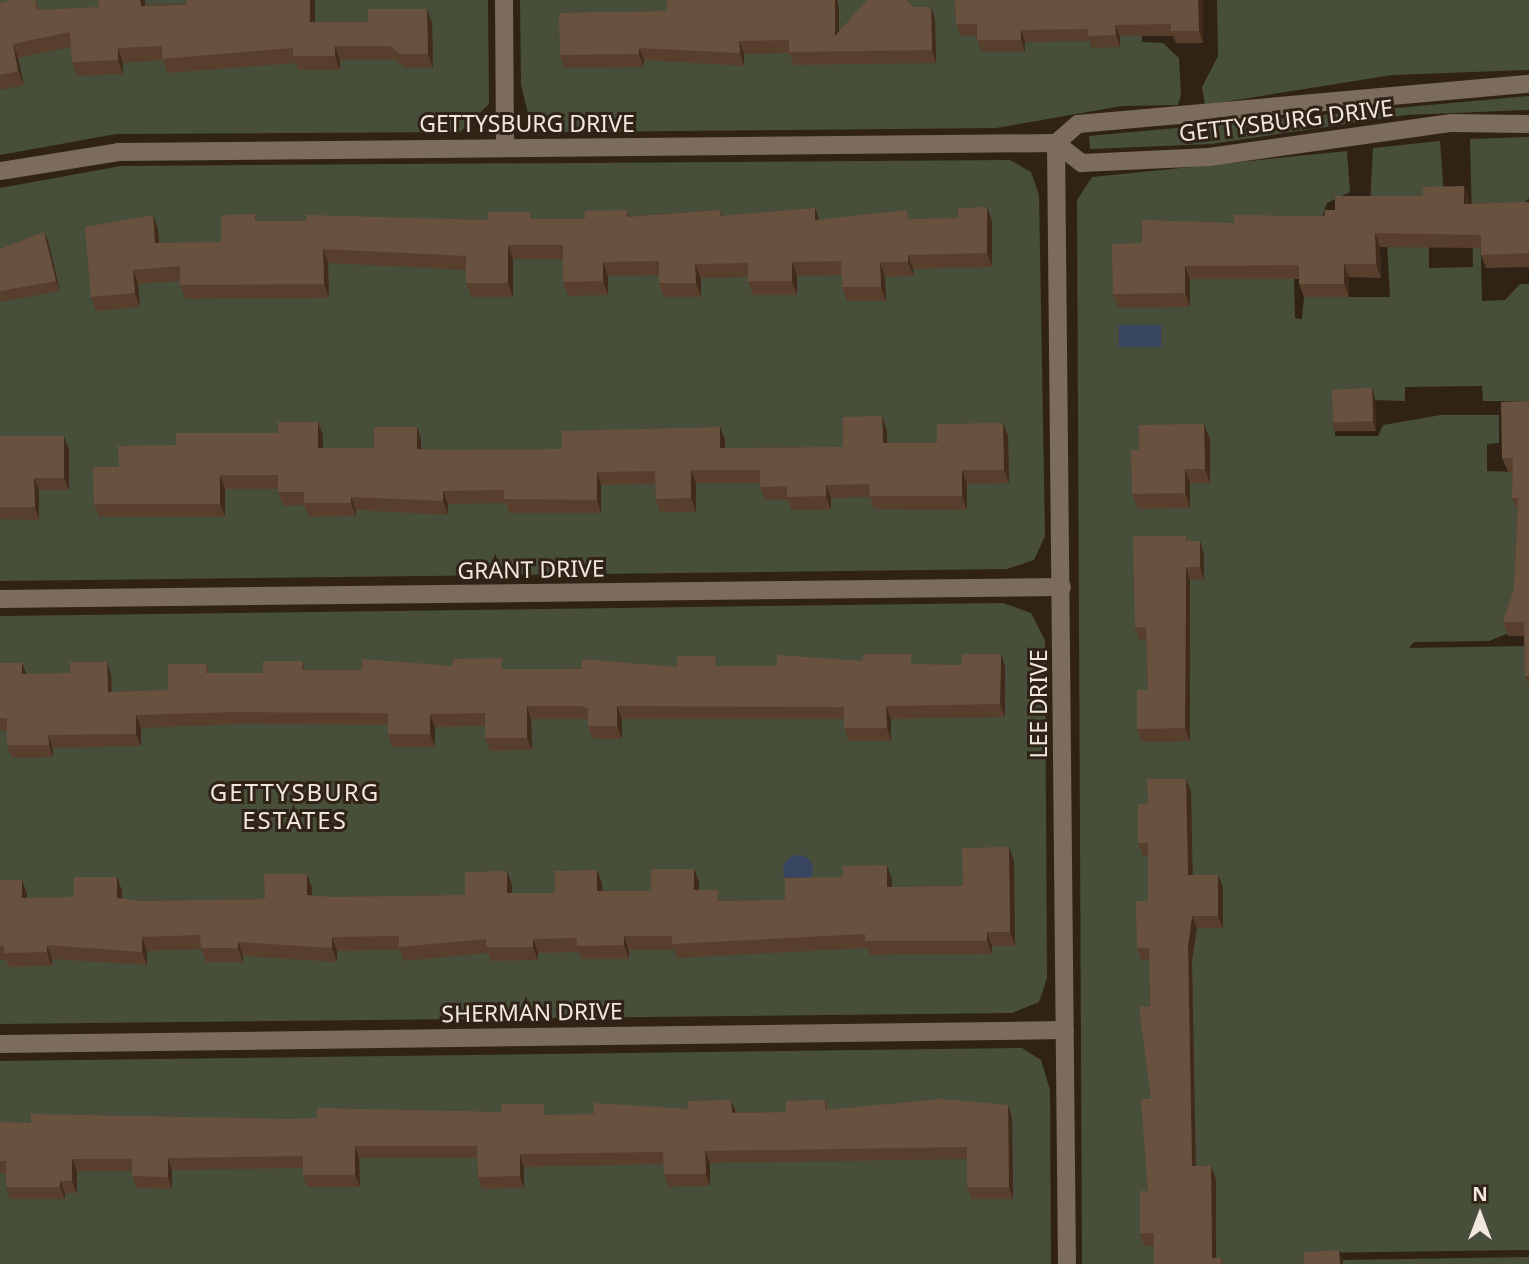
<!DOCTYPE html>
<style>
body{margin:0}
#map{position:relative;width:1529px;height:1264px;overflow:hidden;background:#302316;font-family:"Noto Sans",sans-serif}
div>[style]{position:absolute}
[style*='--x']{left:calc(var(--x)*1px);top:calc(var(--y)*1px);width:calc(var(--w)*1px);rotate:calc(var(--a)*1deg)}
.green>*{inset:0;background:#474e3a}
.water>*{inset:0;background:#384561;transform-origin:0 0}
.round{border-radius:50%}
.minor>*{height:18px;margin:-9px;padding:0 9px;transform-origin:9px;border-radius:9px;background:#7b6c5d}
.wall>*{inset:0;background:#583f2d}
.shaded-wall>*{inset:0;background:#412c1c}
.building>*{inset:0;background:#695140;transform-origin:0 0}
span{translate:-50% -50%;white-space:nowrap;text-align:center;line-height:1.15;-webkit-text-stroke:6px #302316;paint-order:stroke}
.street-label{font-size:23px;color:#f0e7de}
.neighbourhood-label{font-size:24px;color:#f0e7de;letter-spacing:2px}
.north{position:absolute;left:1445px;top:1180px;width:70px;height:70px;-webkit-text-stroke:5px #302316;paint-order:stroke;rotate:0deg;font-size:19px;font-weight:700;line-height:28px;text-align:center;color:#f0e7de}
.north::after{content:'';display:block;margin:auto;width:24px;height:32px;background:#f0e7de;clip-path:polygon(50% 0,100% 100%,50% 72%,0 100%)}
</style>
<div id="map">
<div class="green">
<i style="clip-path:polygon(0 0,488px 0,489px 104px,460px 132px,116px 134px,0 155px)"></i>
<i style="clip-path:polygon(520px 0,1141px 0,1142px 42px,1163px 43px,1179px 58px,1181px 95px,1178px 105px,1122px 106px,996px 128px,561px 132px,529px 118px,521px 85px)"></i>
<i style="clip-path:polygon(1217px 0,1529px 0,1529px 70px,1392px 75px,1205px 105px,1202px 87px,1218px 56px)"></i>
<i style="clip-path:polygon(1529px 96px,1529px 110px,1407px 115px,1211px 144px,1090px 149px,1089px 136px)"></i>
<i style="clip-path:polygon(1529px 137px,1529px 198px,1520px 208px,1480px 215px,1482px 301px,1505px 300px,1520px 284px,1529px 284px,1529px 401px,1483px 401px,1482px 386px,1405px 387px,1405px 401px,1335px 399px,1335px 436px,1378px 436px,1383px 425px,1441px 415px,1499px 415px,1499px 443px,1487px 444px,1487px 471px,1518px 472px,1529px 511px,1509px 633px,1489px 641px,1414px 642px,1409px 648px,1529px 646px,1529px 1250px,1305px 1253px,1304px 1264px,1082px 1264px,1077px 200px,1092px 177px,1347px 151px,1350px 192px,1327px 203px,1322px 217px,1293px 229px,1295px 318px,1302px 319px,1304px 297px,1390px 297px,1385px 206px,1370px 205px,1373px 148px,1440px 141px,1444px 196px,1401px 247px,1429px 247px,1429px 268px,1473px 267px,1470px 139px)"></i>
<i style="clip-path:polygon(1010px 160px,1031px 172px,1039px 195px,1045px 536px,1034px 560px,1007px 569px,0 581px,0 188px,121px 166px)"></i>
<i style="clip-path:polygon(1003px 603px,1031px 613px,1045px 640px,1047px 978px,1039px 1002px,1012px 1013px,0 1024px,0 616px)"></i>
<i style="clip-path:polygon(1022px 1048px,1041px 1060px,1050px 1090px,1051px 1264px,0 1264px,0 1061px)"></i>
<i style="clip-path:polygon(1529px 1257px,1529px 1264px,1343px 1264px,1343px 1260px)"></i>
</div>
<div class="water">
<i style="left:1119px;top:325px;width:42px;height:22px"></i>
<i class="round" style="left:783px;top:855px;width:30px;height:30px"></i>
</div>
<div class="minor">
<i style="--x:504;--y:0;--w:147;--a:89.6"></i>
<i style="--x:1056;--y:143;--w:1121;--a:89.44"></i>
<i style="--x:1056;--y:143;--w:33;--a:38"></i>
<i style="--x:1082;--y:163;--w:127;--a:-2.7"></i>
<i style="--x:1209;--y:157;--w:245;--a:-8"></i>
<i style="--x:1452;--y:123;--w:77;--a:0.7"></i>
<i style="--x:0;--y:171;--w:120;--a:-9.1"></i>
<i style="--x:118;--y:152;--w:938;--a:-0.55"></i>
<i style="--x:1056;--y:143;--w:29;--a:-41"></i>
<i style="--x:1078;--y:124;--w:453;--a:-5.1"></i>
<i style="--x:0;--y:599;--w:1062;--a:-0.65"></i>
<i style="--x:0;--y:1044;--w:1065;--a:-0.75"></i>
</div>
<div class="wall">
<i style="clip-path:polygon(12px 0,36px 0,39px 10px,99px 7px,98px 0,145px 0,145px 5px,315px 0,315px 22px,432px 23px,433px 68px,405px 68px,395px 60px,340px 60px,340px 70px,298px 70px,296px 63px,167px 73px,163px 60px,123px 63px,123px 74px,77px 76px,72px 62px,71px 47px,18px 58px,24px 85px,0 90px,0 3px)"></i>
<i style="clip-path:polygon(715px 0,839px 7px,839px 31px,913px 7px,931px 7px,935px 19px,936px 63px,794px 65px,789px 53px,744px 54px,744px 66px,644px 60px,644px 67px,564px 68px,560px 55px,667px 11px)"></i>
<i style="clip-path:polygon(955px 0,1203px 0,1203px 43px,1176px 43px,1173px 36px,1120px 36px,1120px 47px,1092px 48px,1090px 41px,1025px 42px,1025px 52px,982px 52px,977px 40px,977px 36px,960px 36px,956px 24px)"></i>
<i style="clip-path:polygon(1464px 186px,1469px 199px,1469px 204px,1529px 202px,1529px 267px,1486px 268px,1481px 255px,1481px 248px,1380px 247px,1381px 278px,1349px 277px,1349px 297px,1304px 297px,1299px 284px,1299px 279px,1190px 279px,1190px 307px,1118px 308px,1113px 294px,1142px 243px,1234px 223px,1324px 216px,1335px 210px,1423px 196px)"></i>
<i style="clip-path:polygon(987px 207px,992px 221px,992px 267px,913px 269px,914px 276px,885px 277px,886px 301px,847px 301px,842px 287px,842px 275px,797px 276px,797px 295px,753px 295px,748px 281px,748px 277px,701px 278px,701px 297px,664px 297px,659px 283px,659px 275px,608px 276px,608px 295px,568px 296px,563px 282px,563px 259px,513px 259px,513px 297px,471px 297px,466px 283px,466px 270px,328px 263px,329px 298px,185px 299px,180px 285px,180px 281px,138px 284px,140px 307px,96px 311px,91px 297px,153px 215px,158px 229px,159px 243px,221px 242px,255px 214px,257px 221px,585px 219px,627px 210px,630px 216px,720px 210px,722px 216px,815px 208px,819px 220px,958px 218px)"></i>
<i style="clip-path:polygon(44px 232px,48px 241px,60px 291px,0 302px,0 249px)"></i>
<i style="clip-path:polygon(1375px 398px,1376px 431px,1335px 431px,1332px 421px)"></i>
<i style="clip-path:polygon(1529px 401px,1529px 687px,1525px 676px,1524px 636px,1508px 636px,1503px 622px,1514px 589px,1517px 510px,1512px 498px,1513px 472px,1508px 472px,1502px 458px)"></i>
<i style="clip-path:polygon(318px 422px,323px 435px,323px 448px,374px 448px,417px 427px,421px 440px,421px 449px,443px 450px,562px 449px,725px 440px,725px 448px,843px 447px,887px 430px,887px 443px,937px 443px,1003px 423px,1008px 436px,1009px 483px,967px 484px,967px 510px,874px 509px,870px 497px,831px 498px,831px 510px,792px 510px,788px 500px,765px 500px,760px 487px,760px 483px,696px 483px,696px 512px,660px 512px,656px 499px,655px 484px,601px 485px,601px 513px,509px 513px,506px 503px,448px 504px,448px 515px,356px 510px,356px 516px,309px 517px,304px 505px,283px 506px,278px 492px,278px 489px,225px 489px,225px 517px,99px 517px,94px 504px,119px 467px,176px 445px,278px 433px)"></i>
<i style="clip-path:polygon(1204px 424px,1210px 439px,1210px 483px,1190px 483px,1190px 508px,1138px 509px,1132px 494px,1139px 450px)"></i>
<i style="clip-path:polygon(0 436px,69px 449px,69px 490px,39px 490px,39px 520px,0 519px)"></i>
<i style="clip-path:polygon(1186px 536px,1188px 541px,1200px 541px,1204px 554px,1204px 580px,1190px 580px,1190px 741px,1142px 742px,1137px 729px,1148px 690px,1146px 640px,1139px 640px,1135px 627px)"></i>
<i style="clip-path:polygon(302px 661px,305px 670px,362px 670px,453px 666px,506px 669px,556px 669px,915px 664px,1005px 666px,1005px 717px,891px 719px,891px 741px,848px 741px,844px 728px,844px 719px,622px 719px,622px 739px,593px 739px,588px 726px,588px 720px,586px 719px,531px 719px,532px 750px,490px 751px,485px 738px,485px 726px,435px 727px,435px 747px,392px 747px,388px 734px,388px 725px,239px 724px,141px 728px,141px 746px,53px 748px,53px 757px,12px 758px,7px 745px,7px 731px,0 731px,0 663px,27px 674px,111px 674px,112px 692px,168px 690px,206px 664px,210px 673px,263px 673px)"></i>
<i style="clip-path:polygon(1186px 779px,1191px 791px,1192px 875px,1218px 875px,1223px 887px,1223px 928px,1197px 928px,1192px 960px,1196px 1166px,1211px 1166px,1216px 1179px,1216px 1258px,1221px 1258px,1223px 1264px,1154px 1264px,1154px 1246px,1144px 1246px,1140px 1233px,1148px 1191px,1151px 1099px,1149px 960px,1141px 960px,1137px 948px,1148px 901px,1148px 856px,1143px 856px,1138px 843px,1148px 804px)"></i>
<i style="clip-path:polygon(1014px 861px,1015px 946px,992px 946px,992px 954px,870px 955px,868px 948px,677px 958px,674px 950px,629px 950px,629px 959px,582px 959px,579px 952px,538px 953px,538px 960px,491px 961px,488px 953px,404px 961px,400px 950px,337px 951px,337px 962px,243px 956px,243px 962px,206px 962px,201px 949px,147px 951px,147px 965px,52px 959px,52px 966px,9px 967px,6px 960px,0 960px,0 880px,22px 880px,27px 894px,27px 898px,74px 897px,117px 877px,122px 891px,122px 899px,141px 901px,265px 899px,307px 874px,312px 888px,312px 896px,332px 897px,465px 895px,507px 871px,512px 885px,512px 893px,555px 893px,597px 870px,602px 884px,602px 891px,651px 891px,694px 869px,699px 882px,699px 890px,722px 901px,785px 900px,892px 879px,892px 887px,963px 886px)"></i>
<i style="clip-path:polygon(825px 1100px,828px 1110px,1012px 1117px,1013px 1199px,972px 1199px,967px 1187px,967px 1159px,710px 1163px,710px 1186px,668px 1187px,664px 1174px,663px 1164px,524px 1167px,524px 1188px,482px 1189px,478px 1177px,477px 1158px,359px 1158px,360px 1187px,307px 1187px,303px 1175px,303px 1168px,172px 1170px,172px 1189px,136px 1188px,132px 1176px,132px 1171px,77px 1171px,77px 1193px,65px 1193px,65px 1199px,10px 1199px,6px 1187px,6px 1173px,0 1173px,0 1122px,31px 1123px,786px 1112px)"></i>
</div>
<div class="shaded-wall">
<i style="clip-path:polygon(140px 0,145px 0,146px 20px,141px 6px)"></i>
<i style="clip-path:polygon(310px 0,315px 0,315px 36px,310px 22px)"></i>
<i style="clip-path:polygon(835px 0,837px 0,839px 7px,839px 49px,835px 36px)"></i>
<i style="clip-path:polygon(1198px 0,1203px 0,1203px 43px,1199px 31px)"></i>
<i style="clip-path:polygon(931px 7px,935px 19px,936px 63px,932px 50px)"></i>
<i style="clip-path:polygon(427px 9px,432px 23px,433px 68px,428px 54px)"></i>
<i style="clip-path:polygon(1115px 25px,1120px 36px,1120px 47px,1116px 35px)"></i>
<i style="clip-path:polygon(1021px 30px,1025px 42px,1025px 52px,1021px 40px)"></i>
<i style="clip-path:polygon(739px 41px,744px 54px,744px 66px,740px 53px)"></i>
<i style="clip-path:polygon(13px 44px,18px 58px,24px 85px,18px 71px)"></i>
<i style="clip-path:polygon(335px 46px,340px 60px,340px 70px,335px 56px)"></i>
<i style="clip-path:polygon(118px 48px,123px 63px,123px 74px,118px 60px)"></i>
<i style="clip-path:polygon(639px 48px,644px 60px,644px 67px,639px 54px)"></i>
<i style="clip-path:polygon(1464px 186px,1469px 199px,1469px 217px,1464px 204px)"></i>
<i style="clip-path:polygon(987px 207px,992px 221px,992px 267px,987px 253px)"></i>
<i style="clip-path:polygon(815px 208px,820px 222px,815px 220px)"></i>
<i style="clip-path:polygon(153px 215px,158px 229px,160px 257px,155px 243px)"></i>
<i style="clip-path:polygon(44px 232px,48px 241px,60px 291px,56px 281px)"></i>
<i style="clip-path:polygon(1375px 233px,1380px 247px,1381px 278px,1376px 264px)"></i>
<i style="clip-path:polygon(508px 245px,513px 259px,513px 297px,508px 283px)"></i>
<i style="clip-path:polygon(323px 249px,328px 263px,329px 298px,324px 284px)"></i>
<i style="clip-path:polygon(908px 255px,913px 269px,914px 276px,908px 262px)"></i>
<i style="clip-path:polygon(603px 262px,608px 276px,608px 295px,603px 281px)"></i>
<i style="clip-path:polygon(792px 262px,797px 276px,797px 295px,792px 281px)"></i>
<i style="clip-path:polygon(880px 262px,885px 277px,886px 301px,881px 287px)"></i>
<i style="clip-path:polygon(695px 264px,701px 278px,701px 297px,696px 283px)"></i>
<i style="clip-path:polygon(1344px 264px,1349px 277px,1349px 297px,1344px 284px)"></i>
<i style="clip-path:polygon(1185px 266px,1190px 279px,1190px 307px,1185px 293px)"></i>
<i style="clip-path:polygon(133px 270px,138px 284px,140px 307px,135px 293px)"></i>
<i style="clip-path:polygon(1372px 388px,1375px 398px,1376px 431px,1373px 421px)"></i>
<i style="clip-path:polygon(882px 416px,887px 430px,888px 457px,883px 443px)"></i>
<i style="clip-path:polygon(318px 422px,323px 435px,323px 462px,318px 448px)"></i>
<i style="clip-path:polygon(1003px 423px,1008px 436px,1009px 483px,1004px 470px)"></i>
<i style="clip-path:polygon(1204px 424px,1210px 439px,1210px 483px,1205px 469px)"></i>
<i style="clip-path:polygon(417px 427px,421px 440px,421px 463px,417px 449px)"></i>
<i style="clip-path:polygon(720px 427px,725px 440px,725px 462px,720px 448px)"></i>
<i style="clip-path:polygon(64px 436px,69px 449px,69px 490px,64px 478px)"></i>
<i style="clip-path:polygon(1185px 469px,1190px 483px,1190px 508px,1185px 493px)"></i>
<i style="clip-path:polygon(691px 470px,696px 483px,696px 512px,691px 498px)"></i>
<i style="clip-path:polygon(962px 470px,967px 484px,967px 510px,962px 496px)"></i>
<i style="clip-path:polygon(597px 472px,601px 485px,601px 513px,597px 500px)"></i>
<i style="clip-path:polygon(220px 475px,225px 489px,225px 517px,220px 504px)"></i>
<i style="clip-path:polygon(34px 478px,39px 490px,39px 520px,35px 507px)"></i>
<i style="clip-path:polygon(826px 485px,831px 498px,831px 510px,826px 496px)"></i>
<i style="clip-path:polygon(443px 491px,448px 504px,448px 515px,443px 501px)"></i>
<i style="clip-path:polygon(351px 497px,356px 510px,356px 516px,351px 503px)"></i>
<i style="clip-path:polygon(1200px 541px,1204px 554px,1204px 580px,1200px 567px)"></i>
<i style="clip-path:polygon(1186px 567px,1190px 580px,1190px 741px,1185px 728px)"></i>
<i style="clip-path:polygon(1001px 654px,1005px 666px,1005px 717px,1000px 704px)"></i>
<i style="clip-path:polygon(107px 662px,111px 674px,112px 705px,108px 692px)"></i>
<i style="clip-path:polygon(22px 663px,27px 675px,22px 674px)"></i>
<i style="clip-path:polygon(527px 706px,531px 719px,532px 750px,527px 738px)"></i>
<i style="clip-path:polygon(617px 706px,622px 719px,622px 739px,617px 726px)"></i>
<i style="clip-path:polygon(886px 706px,891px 719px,891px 741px,887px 728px)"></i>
<i style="clip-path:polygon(430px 714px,435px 727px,435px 747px,430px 734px)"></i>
<i style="clip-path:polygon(136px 715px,141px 728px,141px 746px,136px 734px)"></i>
<i style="clip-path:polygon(48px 735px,53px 748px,53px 757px,49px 745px)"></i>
<i style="clip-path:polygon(1186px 779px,1191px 791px,1193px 888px,1188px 875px)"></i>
<i style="clip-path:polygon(1009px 847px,1014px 861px,1015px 946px,1010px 932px)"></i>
<i style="clip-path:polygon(887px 865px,892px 879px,892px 901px,887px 887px)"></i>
<i style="clip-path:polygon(694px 869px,699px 882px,699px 904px,694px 890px)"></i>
<i style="clip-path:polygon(597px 870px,602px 884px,603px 905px,597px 891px)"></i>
<i style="clip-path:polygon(507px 871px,512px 885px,512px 907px,507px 893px)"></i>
<i style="clip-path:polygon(307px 874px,312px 888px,312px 909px,307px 895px)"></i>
<i style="clip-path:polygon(1218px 875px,1223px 887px,1223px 928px,1218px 916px)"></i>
<i style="clip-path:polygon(117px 877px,122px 891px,122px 912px,117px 898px)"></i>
<i style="clip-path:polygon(22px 880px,27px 894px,27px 912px,22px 898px)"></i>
<i style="clip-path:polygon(1192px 916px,1197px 928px,1192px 960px,1196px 1179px,1192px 1166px,1188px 947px)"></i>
<i style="clip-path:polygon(987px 932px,992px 946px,992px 954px,987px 941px)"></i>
<i style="clip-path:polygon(624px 936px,629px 950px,629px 959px,624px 945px)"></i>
<i style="clip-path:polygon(142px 937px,147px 951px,147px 965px,142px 952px)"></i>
<i style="clip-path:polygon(332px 937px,337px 951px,337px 962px,332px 948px)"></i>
<i style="clip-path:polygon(533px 939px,538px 953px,538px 960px,533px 947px)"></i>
<i style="clip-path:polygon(238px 942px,243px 956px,243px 962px,238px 948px)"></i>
<i style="clip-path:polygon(47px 945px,52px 959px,52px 966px,47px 952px)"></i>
<i style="clip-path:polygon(731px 1100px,736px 1112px,732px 1113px)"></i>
<i style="clip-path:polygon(1008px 1105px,1012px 1117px,1013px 1199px,1009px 1187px)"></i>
<i style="clip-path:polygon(355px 1146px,359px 1158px,360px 1187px,355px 1175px)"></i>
<i style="clip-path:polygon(705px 1151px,710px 1163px,710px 1186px,706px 1174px)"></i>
<i style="clip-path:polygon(520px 1154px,524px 1167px,524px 1188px,520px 1176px)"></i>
<i style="clip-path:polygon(168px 1158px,172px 1170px,172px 1189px,168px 1177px)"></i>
<i style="clip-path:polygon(72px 1159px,77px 1171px,77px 1193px,72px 1181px)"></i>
<i style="clip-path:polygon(1211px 1166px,1216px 1179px,1216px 1264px,1212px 1258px)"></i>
<i style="clip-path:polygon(60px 1181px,65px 1193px,65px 1199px,60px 1187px)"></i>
<i style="clip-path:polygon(1339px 1250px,1343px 1260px,1343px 1264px,1340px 1264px)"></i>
</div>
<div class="building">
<i style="clip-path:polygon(12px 0,35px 0,37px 10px,99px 7px,98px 0,140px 0,141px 6px,186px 5px,186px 0,310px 0,310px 22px,368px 22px,368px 9px,427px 9px,428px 54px,400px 54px,390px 46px,335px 46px,335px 56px,293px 56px,293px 48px,162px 59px,162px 46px,118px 48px,118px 60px,72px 62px,70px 32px,13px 44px,18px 71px,0 75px,0 3px)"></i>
<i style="clip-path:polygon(667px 0,835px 0,835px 36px,867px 0,906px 0,913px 7px,931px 7px,932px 50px,789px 52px,789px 40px,739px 41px,740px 53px,639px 48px,639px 54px,560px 55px,559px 13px,667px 11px)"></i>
<i style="clip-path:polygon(955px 0,1198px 0,1199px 31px,1171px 31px,1171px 24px,1115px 25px,1116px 35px,1088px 36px,1088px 29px,1021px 30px,1021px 40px,977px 40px,977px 24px,956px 24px)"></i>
<i style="clip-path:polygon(1464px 186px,1464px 204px,1529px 202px,1529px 253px,1481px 255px,1481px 235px,1375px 233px,1376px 264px,1344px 264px,1344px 284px,1299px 284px,1299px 265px,1185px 266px,1185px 293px,1113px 294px,1112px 244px,1142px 243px,1142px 220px,1234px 223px,1234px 215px,1324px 216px,1325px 210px,1335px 210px,1335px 196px,1423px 196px,1423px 187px)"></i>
<i style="clip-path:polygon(987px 207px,987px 253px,908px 255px,908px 262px,880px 262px,881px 287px,842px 287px,841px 261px,792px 262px,792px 281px,748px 281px,748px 263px,695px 264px,696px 283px,659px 283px,659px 261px,603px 262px,603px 281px,563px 282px,563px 245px,508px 245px,508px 283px,466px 283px,466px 256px,323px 249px,324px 284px,180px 285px,180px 266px,133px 270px,135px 293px,91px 297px,85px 227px,153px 215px,155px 243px,221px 242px,221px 215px,255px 214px,255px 221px,306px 221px,306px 215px,488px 220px,488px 212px,530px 212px,530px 219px,585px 219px,585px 211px,627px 210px,627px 217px,720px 210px,720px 216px,815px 208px,815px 220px,907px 210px,908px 219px,958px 218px,958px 208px)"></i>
<i style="clip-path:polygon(44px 232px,56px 281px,0 291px,0 249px)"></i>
<i style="left:1372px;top:388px;width:33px;height:40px;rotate:88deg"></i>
<i style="clip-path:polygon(1529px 401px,1529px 676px,1525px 676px,1524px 622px,1503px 622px,1514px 589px,1518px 498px,1512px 498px,1513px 458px,1502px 458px,1501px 402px)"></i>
<i style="clip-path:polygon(882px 416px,883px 443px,937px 443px,937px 424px,1003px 423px,1004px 470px,962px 470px,962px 496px,870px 496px,869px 484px,826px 485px,826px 496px,787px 497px,787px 486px,760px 487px,760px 470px,691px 470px,691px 498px,656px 499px,655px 471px,597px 472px,597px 500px,504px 499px,504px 490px,443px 491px,443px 501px,351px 497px,351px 503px,304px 503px,304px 492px,278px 492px,278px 475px,220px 475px,220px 504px,94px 504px,93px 467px,119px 467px,118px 446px,176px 445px,176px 433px,278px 433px,278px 422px,318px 422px,318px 448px,374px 448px,374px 427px,417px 427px,417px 449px,443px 450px,562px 449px,562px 431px,720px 427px,720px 448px,843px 447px,843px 417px)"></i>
<i style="clip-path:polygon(1204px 424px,1205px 469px,1185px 469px,1185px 493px,1132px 494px,1131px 450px,1139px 450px,1139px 425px)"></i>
<i style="clip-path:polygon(0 436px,64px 436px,64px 478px,34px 478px,35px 507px,0 507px)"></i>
<i style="clip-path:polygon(1133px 536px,1186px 536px,1186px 541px,1200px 541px,1200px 567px,1186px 567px,1185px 728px,1137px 729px,1137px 690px,1148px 690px,1146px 627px,1135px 627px)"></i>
<i style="clip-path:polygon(863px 654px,911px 654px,911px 664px,962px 665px,962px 654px,1001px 654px,1000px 704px,886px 706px,887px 728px,844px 728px,844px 707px,617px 706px,617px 726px,588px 726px,588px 709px,581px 706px,527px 706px,527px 738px,485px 738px,485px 713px,430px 714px,430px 734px,388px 734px,388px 713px,234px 712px,136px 715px,136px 734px,48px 735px,49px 745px,7px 745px,7px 718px,0 718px,0 663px,22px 663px,22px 674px,70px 673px,70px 662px,107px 662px,108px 692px,168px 690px,168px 664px,206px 664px,206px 673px,263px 673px,263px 661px,302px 661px,302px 670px,362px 670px,362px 659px,453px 666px,453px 659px,502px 658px,502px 669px,582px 669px,582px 659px,677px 667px,677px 656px,716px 656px,715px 666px,777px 666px,777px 655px,863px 661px)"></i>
<i style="clip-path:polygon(1147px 779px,1186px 779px,1188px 875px,1218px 875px,1218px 916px,1192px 916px,1188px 947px,1192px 1166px,1211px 1166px,1212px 1258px,1221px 1258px,1221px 1264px,1154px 1264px,1154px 1233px,1140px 1233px,1140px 1191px,1148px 1191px,1141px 1099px,1151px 1099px,1139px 1007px,1150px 1006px,1149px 948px,1137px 948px,1136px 901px,1148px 901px,1148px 843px,1138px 843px,1138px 804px,1148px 804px)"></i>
<i style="clip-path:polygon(1009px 847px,1010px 932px,987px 932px,987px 941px,865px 941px,865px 934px,672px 944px,672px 936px,624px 936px,624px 945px,577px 946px,577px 938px,533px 939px,533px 947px,486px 947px,486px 939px,399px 947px,399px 936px,332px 937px,332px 948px,238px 942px,238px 948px,201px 948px,200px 935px,142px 937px,142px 952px,47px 945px,47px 952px,4px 953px,4px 946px,0 946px,0 880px,22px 880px,22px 898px,74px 897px,74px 877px,117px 877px,117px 898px,141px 901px,265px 899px,264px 874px,307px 874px,307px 895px,332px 897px,465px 895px,465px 872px,507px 871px,507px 893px,555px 893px,555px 871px,597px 870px,597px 891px,651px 891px,651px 869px,694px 869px,694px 890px,718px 890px,718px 901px,785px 900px,785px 878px,843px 877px,842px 866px,887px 865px,887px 887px,963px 886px,962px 848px)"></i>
<i style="clip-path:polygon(941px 1099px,1008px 1105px,1009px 1187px,967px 1187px,967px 1147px,705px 1151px,706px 1174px,664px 1174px,663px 1152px,520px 1154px,520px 1176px,478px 1177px,477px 1146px,355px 1146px,355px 1175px,303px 1175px,303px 1156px,168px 1158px,168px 1177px,132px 1176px,132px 1159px,72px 1159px,72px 1181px,60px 1181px,60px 1187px,6px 1187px,6px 1161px,0 1161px,0 1122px,31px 1123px,31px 1114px,289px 1119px,317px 1118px,317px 1108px,502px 1112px,501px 1104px,544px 1104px,544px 1115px,594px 1114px,594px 1103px,688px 1109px,688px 1101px,731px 1100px,732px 1113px,786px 1112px,786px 1101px,825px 1100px,825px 1110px)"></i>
<i style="left:1339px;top:1250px;width:14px;height:36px;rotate:86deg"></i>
</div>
<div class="street-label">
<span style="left:1286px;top:120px;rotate:-7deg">GETTYSBURG DRIVE</span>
<span style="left:527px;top:123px">GETTYSBURG DRIVE</span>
<span style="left:531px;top:569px;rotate:-1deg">GRANT DRIVE</span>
<span style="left:1038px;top:704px;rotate:-90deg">LEE DRIVE</span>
<span style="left:532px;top:1012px;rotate:-1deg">SHERMAN DRIVE</span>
</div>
<div class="neighbourhood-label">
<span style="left:295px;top:806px">GETTYSBURG<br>ESTATES</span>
</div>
<div class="north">N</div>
</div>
